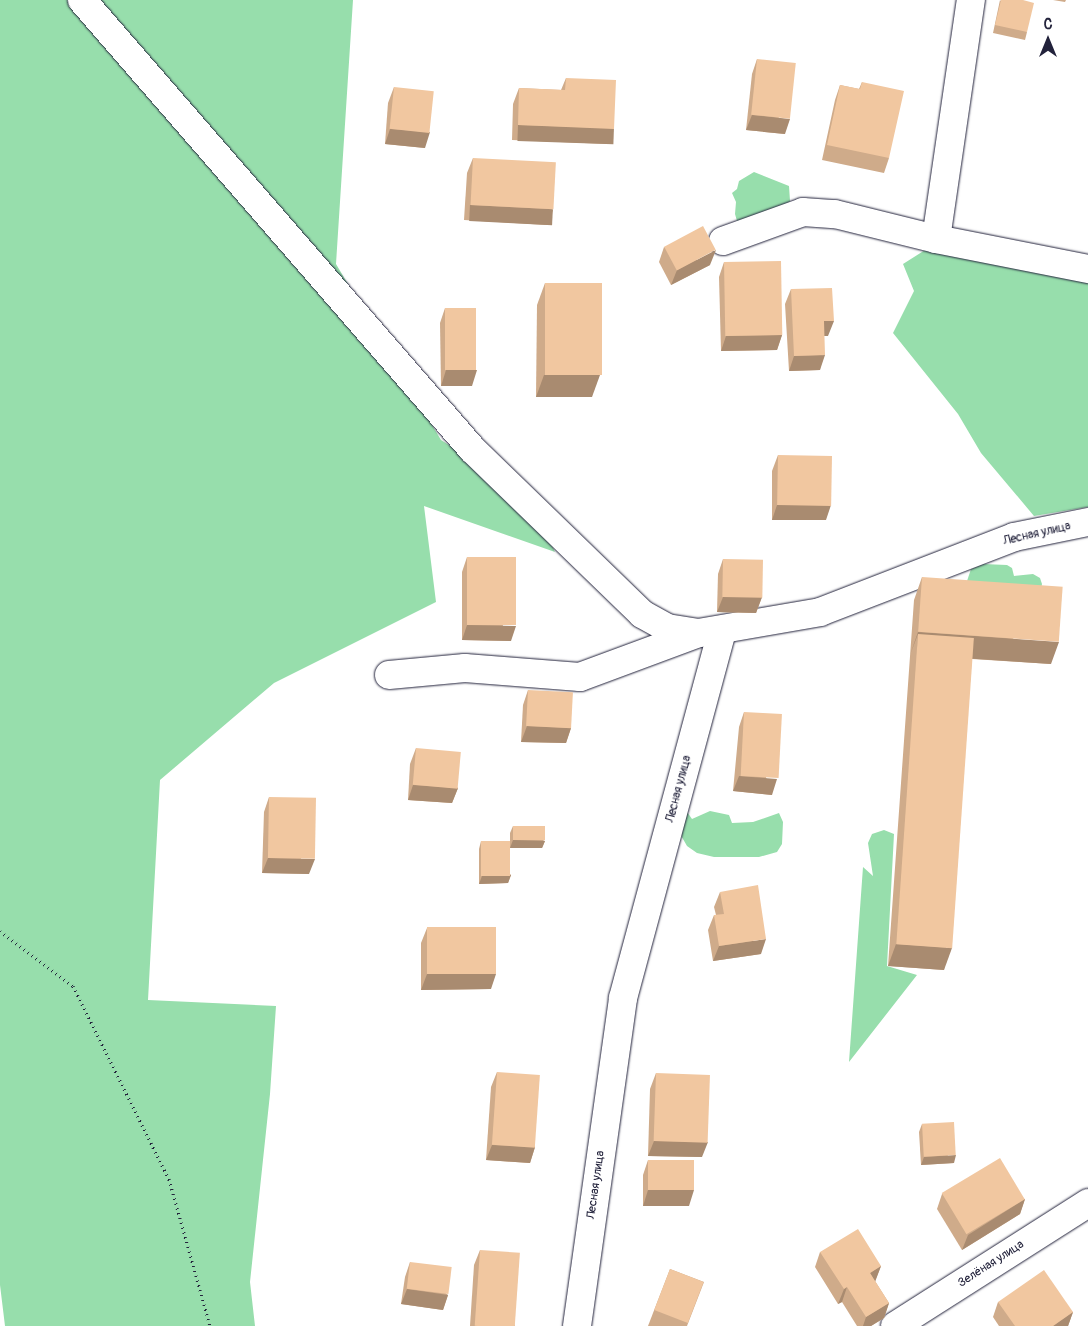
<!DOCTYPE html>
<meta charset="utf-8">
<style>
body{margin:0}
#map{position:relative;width:1088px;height:1326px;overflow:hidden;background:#fff;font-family:Pangolin,sans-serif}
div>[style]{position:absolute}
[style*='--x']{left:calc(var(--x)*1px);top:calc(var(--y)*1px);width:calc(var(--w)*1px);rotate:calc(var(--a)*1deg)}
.green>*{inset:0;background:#97deac}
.path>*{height:3px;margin-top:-1.5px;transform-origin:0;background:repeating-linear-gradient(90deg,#22223b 0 1px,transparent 0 5px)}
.roads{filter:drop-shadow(0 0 1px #22223b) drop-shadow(0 0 1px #22223b)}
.minor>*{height:28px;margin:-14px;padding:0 14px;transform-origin:14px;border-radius:14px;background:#fff}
.wall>*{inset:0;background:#cfab8a}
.shaded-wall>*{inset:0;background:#a98b70;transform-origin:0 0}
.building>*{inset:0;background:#f1c7a0;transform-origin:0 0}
span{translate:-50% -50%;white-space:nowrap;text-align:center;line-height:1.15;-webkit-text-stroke:5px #fff;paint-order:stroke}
.street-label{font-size:12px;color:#22223b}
.north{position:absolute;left:1023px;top:15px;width:50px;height:50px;-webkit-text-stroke:4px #fff;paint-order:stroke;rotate:0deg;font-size:14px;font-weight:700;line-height:20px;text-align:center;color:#22223b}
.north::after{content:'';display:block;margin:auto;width:18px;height:22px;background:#22223b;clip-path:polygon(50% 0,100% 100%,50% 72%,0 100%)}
</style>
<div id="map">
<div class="green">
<i style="clip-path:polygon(0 0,353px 0,336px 264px,441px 440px,529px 495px,555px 552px,424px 506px,436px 602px,274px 683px,160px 780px,148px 1000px,276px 1006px,270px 1094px,250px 1282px,255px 1326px,5px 1326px,0 1285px)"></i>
<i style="clip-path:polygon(754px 172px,789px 186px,790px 201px,782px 213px,752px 225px,737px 221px,735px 214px,736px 202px,732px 193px,737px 189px,739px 181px)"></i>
<i style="clip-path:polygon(933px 245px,1088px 277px,1088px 507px,1034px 516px,981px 453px,958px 414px,893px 333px,914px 291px,903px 264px)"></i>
<i style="clip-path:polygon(983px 564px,1007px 565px,1012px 568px,1014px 576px,1033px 574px,1040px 578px,1042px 584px,1040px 594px,967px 581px,971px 569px)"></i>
<i style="clip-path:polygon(683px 806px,692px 819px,710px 811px,729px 815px,732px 823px,753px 822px,779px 813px,783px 822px,782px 844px,777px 852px,759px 857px,714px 857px,697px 853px,687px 846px,679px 832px)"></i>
<i style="clip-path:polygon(884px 830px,894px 834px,887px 966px,917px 975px,849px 1062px,863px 867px,873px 876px,868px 843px,872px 834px)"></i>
</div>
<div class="path">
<i style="--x:0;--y:931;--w:91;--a:37"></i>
<i style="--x:73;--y:986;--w:216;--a:63.6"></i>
<i style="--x:169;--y:1179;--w:153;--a:74.4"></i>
</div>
<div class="roads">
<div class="minor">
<i style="--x:82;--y:0;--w:595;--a:49.02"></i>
<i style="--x:472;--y:449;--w:237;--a:44.1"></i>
<i style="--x:642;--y:614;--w:29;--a:29"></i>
<i style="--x:667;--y:628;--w:32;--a:9"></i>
<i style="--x:936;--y:239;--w:242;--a:-81.7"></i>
<i style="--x:723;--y:241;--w:85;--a:-19.9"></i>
<i style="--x:803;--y:212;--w:32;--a:4"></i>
<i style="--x:835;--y:214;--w:104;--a:13.9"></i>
<i style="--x:936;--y:239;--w:155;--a:11.2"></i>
<i style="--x:389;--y:675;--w:76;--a:-5.3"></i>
<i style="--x:465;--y:668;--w:115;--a:4.5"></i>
<i style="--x:580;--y:677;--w:127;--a:-20.3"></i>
<i style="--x:699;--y:633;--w:123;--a:-9.8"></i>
<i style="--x:820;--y:612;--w:208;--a:-21.1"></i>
<i style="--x:1014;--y:537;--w:76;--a:-11.5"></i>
<i style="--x:577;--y:1326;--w:331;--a:-82"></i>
<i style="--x:623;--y:998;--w:381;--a:-74.9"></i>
<i style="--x:895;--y:1326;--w:229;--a:-32.5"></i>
</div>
</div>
<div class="wall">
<i style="clip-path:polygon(1000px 0,1027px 32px,1025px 40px,993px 33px)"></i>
<i style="clip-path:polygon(1053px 0,1066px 0,1065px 2px)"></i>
<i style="clip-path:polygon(757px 59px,785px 134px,746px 130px,752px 74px)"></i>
<i style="clip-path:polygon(566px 78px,608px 144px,512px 140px,513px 104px,519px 88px,561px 90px)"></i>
<i style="clip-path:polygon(862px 82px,889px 158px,884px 173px,822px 160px,835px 100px,840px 85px,859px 89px)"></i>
<i style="clip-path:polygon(394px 87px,425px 148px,385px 144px,388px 103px)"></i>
<i style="clip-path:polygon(473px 158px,553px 210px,547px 225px,464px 220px,467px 173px)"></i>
<i style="clip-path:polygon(664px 247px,710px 265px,671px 285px,659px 262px)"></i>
<i style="clip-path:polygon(724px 262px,782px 335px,777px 350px,721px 351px,719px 277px)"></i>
<i style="clip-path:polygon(545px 283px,592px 397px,536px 397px,537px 305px)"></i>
<i style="clip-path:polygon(791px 289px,828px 336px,824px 336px,820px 370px,789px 371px,785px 304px)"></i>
<i style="clip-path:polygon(445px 308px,472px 386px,441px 386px,440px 323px)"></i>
<i style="clip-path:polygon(778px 455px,826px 520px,772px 520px,772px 471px)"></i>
<i style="clip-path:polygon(467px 557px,511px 641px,462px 640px,462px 572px)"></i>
<i style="clip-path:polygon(723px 559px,762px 597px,756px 613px,717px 612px,718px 574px)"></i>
<i style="clip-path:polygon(922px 577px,1051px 664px,972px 659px,944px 970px,888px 966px,914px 600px)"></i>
<i style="clip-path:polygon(528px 690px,571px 728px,566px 743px,521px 742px,523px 705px)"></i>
<i style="clip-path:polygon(744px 712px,772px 795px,733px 791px,739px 727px)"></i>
<i style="clip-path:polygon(416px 748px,458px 788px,452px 803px,408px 800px,410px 764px)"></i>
<i style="clip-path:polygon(269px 797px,309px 874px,262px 873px,264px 812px)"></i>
<i style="clip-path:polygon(513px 826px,545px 841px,542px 848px,510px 848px,510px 833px)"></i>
<i style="clip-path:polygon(481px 841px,511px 875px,508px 883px,479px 884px,479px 849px)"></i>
<i style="clip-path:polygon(720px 892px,761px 954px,713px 961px,708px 930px,714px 915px,716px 915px,714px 907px)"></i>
<i style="clip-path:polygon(427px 928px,491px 989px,421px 990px,421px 943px)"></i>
<i style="clip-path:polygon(497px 1072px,535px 1147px,530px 1163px,486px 1160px,491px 1087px)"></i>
<i style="clip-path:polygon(656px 1073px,702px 1157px,648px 1156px,650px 1089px)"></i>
<i style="clip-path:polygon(922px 1124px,954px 1163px,921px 1165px,919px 1132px)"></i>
<i style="clip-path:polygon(648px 1160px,689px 1206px,643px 1206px,643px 1175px)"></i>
<i style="clip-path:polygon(942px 1194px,1025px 1199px,1020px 1214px,962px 1250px,937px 1209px)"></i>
<i style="clip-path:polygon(480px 1250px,515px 1326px,470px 1326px,474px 1265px)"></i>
<i style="clip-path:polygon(820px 1252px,881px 1266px,875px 1281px,889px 1303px,884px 1318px,871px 1326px,857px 1326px,842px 1302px,838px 1304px,815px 1267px)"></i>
<i style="clip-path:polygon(410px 1262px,448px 1295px,443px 1310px,401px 1304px,405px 1277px)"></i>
<i style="clip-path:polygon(670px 1269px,704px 1282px,687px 1326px,648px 1326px)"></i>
<i style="clip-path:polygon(998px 1302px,1073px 1312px,1068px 1326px,999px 1326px,993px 1317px)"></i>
</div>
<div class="shaded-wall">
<i style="clip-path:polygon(752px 115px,790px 119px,785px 134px,746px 130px)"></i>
<i style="left:518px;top:125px;width:96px;height:16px;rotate:2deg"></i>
<i style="clip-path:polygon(390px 129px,430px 132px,425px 148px,385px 144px)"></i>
<i style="left:470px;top:205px;width:83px;height:16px;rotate:3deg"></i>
<i style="clip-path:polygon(716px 250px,710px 265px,671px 285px,677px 270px)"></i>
<i style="clip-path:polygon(824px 321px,834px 321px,828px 336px,818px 336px)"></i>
<i style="clip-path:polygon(782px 335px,777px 350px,721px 351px,726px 336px)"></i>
<i style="clip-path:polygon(825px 355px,820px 370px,789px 371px,794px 356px)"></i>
<i style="clip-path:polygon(446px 370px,477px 370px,472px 386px,441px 386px)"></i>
<i style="clip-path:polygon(544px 375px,600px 375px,592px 397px,536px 397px)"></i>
<i style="clip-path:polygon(777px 505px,831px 505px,826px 520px,772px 520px)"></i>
<i style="clip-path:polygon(723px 597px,762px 597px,756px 613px,717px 612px)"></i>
<i style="clip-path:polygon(467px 625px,516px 626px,511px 641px,462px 640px)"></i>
<i style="clip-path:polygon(918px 632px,1059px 642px,1051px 664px,917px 655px,918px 634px,910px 655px)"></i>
<i style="clip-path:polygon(527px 726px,571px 728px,566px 743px,521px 742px)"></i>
<i style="clip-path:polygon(739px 776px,777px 779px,772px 795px,733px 791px)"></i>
<i style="clip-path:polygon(413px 785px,458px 788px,452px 803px,408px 800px)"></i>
<i style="clip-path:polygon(513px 840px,545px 841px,542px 848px,510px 848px)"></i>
<i style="clip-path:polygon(268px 858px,315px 859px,309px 874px,262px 873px)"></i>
<i style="clip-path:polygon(511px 875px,508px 883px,479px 884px,482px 876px)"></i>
<i style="clip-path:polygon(766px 939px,761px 954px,713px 961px,719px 946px)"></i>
<i style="clip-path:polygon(896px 944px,952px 948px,944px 970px,888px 966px)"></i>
<i style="clip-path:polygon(427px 974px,496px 974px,491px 989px,421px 990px)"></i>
<i style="clip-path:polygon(654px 1141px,708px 1142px,702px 1157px,648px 1156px)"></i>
<i style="clip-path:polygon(492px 1145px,535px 1147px,530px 1163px,486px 1160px)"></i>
<i style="clip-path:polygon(956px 1155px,954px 1163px,921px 1165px,924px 1157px)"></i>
<i style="clip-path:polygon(648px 1190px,694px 1190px,689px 1206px,643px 1206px)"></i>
<i style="clip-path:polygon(1025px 1199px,1020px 1214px,962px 1250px,968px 1235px)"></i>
<i style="clip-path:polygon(881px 1266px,875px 1282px,870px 1273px)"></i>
<i style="clip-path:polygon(847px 1287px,842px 1302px,838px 1304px,844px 1289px)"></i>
<i style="clip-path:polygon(407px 1289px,448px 1295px,443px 1310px,401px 1304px)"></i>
<i style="clip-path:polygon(889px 1303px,884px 1318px,871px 1326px,863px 1326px,866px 1317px)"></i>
<i style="clip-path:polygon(1073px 1312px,1068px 1326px,1053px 1326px)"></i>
</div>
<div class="building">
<i style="clip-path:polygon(1001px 0,1023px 0,1034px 3px,1027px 32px,995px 25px)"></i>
<i style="left:757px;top:59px;width:39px;height:56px;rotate:6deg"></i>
<i style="clip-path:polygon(566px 78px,616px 80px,614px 129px,518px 125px,519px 88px,565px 90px)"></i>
<i style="clip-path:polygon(862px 82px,904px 91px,889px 158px,827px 145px,840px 85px,860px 89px)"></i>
<i style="left:394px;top:87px;width:40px;height:42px;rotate:6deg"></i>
<i style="left:473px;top:158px;width:83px;height:47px;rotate:3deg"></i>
<i style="left:703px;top:226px;width:27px;height:44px;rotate:62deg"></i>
<i style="left:781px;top:261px;width:74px;height:57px;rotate:89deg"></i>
<i style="left:545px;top:283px;width:57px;height:92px"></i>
<i style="clip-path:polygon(832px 288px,834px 321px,824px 321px,825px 355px,794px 356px,791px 289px)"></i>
<i style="left:445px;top:308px;width:31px;height:62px"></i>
<i style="left:778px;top:455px;width:54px;height:50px;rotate:1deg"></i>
<i style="left:467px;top:557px;width:49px;height:68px"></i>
<i style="left:723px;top:559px;width:40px;height:38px;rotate:1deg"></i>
<i style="left:922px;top:577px;width:141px;height:55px;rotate:4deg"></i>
<i style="left:918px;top:634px;width:56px;height:311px;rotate:4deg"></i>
<i style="left:528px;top:690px;width:45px;height:36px;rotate:3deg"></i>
<i style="left:744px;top:712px;width:38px;height:64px;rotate:3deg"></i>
<i style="left:416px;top:748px;width:45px;height:37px;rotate:5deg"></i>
<i style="left:269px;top:797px;width:47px;height:61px;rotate:1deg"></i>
<i style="left:513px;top:826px;width:32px;height:14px"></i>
<i style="left:481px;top:841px;width:29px;height:35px"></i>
<i style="clip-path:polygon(758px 885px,766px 939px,719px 946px,714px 915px,724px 914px,720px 892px)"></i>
<i style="left:496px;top:927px;width:47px;height:69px;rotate:90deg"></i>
<i style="left:497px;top:1072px;width:43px;height:73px;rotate:4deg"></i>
<i style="left:656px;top:1073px;width:54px;height:68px;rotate:2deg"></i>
<i style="left:954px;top:1122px;width:33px;height:32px;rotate:87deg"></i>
<i style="left:1000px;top:1158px;width:48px;height:68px;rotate:59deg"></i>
<i style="left:648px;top:1160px;width:46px;height:30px"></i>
<i style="clip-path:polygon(858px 1229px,881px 1266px,870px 1273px,889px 1303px,866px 1317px,847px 1287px,844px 1289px,820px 1252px)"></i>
<i style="left:480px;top:1250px;width:40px;height:76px;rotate:4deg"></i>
<i style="left:410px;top:1262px;width:42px;height:27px;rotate:7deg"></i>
<i style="left:670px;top:1269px;width:36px;height:44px;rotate:21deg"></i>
<i style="clip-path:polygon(1044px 1270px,1073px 1312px,1053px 1326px,1015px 1326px,998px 1302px)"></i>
</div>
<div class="street-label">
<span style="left:1037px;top:534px;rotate:-13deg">Лесная улица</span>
<span style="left:679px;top:789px;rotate:-75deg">Лесная улица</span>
<span style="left:596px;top:1185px;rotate:-82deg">Лесная улица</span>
<span style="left:991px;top:1264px;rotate:-33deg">Зелёная улица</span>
</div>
<div class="north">С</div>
</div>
